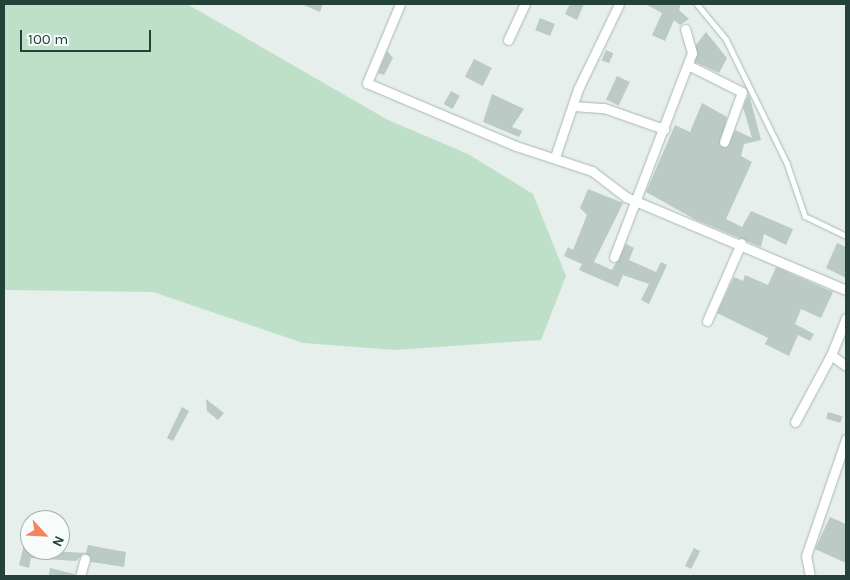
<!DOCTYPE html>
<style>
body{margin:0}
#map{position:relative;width:850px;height:580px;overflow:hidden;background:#e6efeb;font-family:Karla,sans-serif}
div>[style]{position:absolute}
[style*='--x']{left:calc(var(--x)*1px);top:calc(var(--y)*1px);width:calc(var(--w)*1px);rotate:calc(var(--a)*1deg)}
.green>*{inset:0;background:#bfe0c8}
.building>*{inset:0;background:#bbcac4;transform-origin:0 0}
.roads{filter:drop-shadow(0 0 1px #a8b8b2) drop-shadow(0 0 1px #a8b8b2)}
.service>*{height:4.5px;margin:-2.25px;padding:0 2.25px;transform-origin:2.25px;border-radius:2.25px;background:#fff}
.minor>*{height:9px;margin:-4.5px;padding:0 4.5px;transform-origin:4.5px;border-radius:4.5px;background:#fff}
span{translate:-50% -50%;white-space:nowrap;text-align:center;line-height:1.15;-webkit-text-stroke:4px #f7fbf9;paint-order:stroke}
.frame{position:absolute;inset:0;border:5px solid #24423a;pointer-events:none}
.north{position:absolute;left:20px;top:510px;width:50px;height:50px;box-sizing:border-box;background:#f7fbf9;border:1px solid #a3b1ad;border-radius:50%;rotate:115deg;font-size:14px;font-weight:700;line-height:20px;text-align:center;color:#24423a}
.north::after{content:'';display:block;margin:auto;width:18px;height:22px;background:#f4845f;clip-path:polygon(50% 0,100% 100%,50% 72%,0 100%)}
.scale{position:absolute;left:20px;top:30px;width:131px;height:22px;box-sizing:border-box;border:2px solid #24423a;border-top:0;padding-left:6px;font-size:15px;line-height:18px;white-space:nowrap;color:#24423a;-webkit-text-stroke:4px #f7fbf9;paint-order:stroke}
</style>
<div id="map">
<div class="green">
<i style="clip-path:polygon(4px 4px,187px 4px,388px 120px,468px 154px,533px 194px,566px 276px,541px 340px,395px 350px,303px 343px,153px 292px,4px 290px)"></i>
</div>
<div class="building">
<i style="clip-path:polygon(301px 4px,323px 4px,320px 12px)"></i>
<i style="clip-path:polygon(570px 4px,584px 4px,577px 20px,565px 14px)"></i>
<i style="clip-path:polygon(645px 4px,681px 4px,679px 10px,689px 19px,680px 25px,674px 20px,665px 41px,652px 35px,662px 13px)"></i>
<i style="left:540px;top:18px;width:16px;height:13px;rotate:22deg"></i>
<i style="clip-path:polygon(706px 32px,727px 58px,719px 73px,695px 62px,696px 45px)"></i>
<i style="left:606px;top:50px;width:8px;height:11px;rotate:23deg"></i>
<i style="clip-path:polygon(387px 51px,393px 58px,384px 75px,378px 73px)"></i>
<i style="left:474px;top:59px;width:20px;height:20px;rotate:27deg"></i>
<i style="left:617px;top:76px;width:14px;height:26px;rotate:25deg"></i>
<i style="left:451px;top:91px;width:10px;height:15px;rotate:29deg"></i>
<i style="clip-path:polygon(492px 94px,524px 109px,512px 127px,522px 131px,519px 137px,483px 122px)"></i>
<i style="clip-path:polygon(749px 94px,761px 140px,744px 144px,741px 156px,752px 162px,726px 219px,742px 227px,751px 211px,793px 229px,786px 245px,764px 234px,761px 247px,696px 220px,646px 192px,675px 125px,690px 132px,702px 103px,727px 117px,720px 146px,728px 146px,735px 130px,752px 138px,743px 107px)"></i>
<i style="clip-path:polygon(588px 189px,623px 203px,594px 262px,612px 270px,626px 244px,634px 248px,629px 260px,656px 272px,661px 262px,667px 265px,649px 304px,641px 300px,649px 284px,623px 275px,618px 287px,579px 270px,582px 264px,564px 256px,568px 247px,573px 250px,587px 215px,580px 208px)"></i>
<i style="clip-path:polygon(837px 243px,846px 247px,846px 278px,826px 268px)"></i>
<i style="clip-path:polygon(776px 267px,833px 292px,821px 318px,801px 309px,795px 324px,814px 334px,810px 341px,798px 335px,789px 356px,765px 344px,768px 338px,717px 313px,734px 277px,743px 281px,745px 275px,768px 285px)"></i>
<i style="clip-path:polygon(206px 399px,224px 413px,218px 420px,207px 411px)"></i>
<i style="clip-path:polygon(182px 407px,189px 411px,173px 441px,167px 438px)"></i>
<i style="left:828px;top:412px;width:15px;height:7px;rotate:16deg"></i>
<i style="clip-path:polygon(830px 517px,846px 524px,846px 563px,815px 549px)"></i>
<i style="clip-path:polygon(27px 532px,30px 550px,86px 553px,88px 545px,98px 547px,126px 552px,124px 567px,91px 562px,84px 553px,76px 561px,31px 558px,29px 568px,19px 565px)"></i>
<i style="left:694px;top:548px;width:7px;height:20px;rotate:27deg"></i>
<i style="clip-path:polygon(50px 568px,74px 574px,74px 576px,49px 575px)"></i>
</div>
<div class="roads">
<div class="service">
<i style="--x:697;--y:4;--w:45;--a:50.4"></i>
<i style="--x:726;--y:39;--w:138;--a:63.8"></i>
<i style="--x:787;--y:163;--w:56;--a:71.2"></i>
<i style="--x:805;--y:216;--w:46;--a:26"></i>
</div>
<div class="minor">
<i style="--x:400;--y:4;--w:86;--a:112.7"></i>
<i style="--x:367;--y:83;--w:162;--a:22.9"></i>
<i style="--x:516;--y:146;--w:80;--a:18.2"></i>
<i style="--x:592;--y:171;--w:43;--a:37.4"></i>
<i style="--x:626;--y:197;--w:239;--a:22.9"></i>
<i style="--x:508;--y:40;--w:40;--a:-65"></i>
<i style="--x:688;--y:65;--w:60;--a:26.6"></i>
<i style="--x:742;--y:92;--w:53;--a:109.8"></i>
<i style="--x:573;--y:106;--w:31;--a:4"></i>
<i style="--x:604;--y:108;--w:64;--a:19.3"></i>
<i style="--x:555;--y:157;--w:72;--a:-71.3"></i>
<i style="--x:578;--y:89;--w:94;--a:-64.2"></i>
<i style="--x:614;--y:257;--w:218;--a:-69.1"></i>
<i style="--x:692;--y:53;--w:25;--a:-106"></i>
<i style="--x:846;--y:318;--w:40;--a:112"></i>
<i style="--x:831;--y:355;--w:19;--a:36"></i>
<i style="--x:707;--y:321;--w:85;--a:-66.4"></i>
<i style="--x:795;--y:422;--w:76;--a:-61.8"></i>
<i style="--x:80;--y:576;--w:18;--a:-74"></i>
<i style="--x:810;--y:576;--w:20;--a:-101"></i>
<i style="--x:806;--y:556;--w:124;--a:-71.1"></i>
</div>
</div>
<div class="frame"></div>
<div class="north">N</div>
<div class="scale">100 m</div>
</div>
